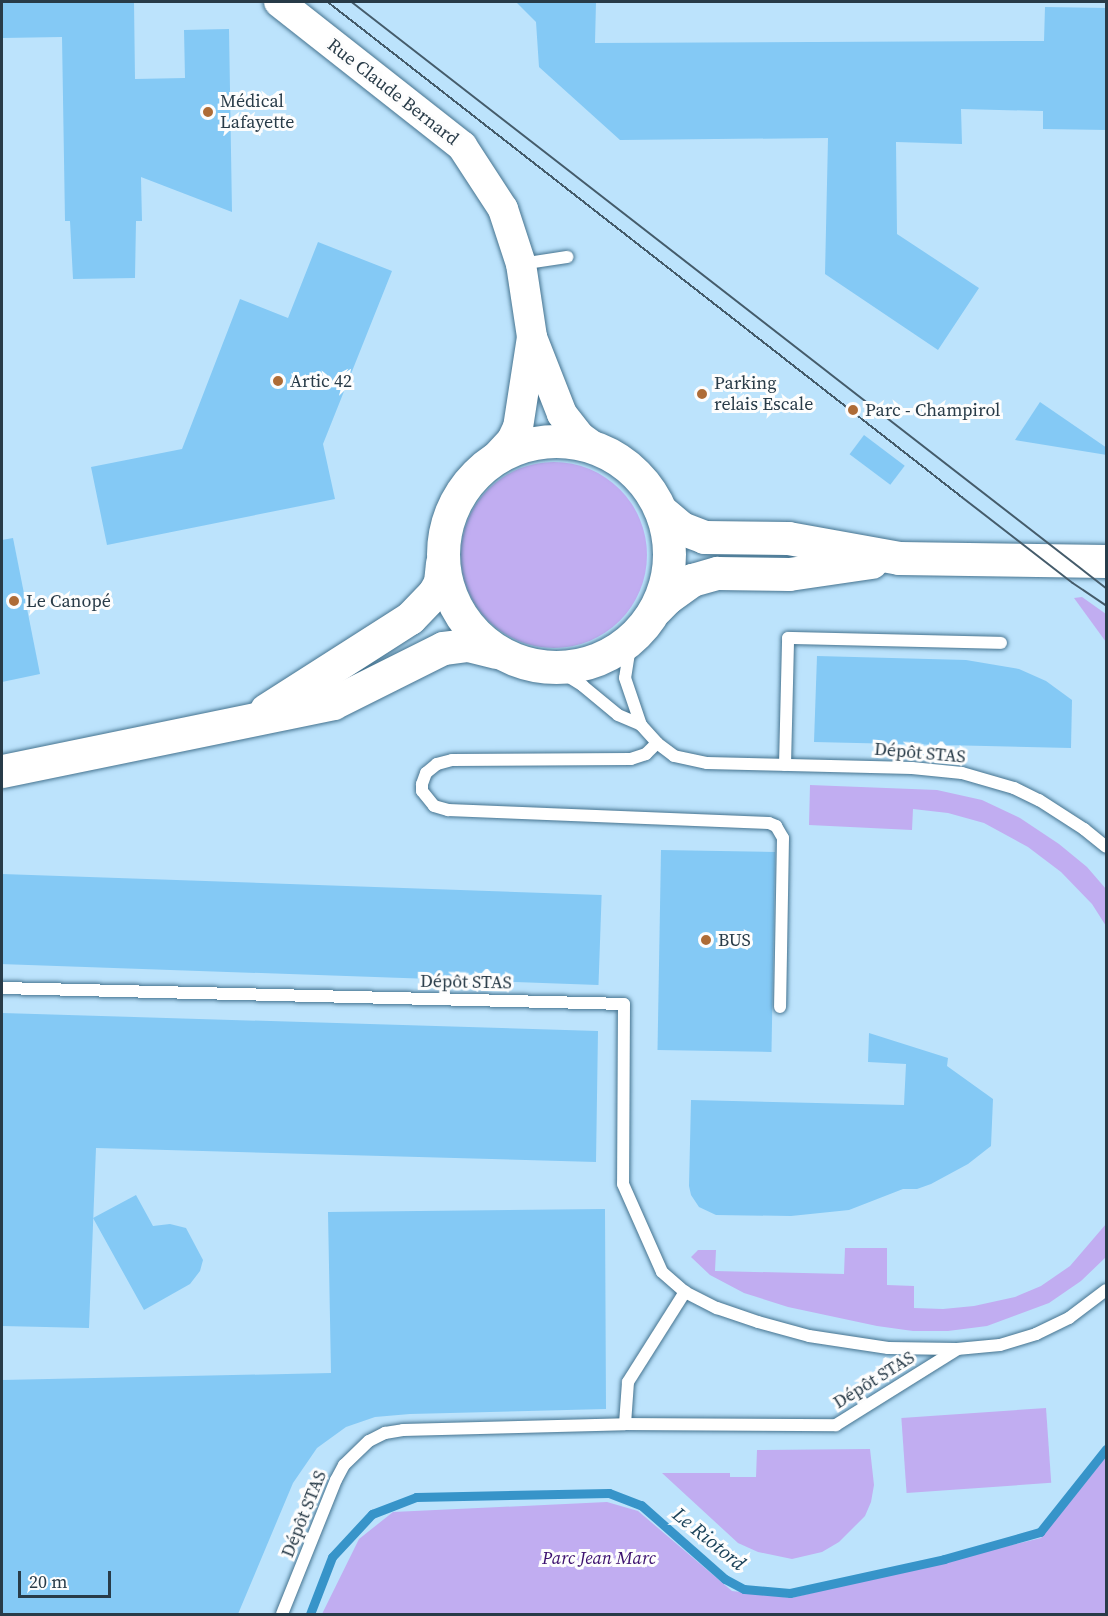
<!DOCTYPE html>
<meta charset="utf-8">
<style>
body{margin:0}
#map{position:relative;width:1108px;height:1616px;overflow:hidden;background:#bce3fc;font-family:"Source Serif 4",serif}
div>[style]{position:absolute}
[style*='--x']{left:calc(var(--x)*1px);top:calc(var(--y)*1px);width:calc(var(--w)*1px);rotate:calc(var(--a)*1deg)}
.green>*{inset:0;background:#c1adf1;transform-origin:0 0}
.round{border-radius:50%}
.stream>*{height:9px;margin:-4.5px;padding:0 4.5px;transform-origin:4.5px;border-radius:4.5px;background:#3794c9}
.building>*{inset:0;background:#84c9f5;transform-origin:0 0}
.roads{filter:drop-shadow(0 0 2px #45738f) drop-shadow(0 0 2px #45738f)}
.service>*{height:12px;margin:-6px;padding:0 6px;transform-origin:6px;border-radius:6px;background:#fff}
.tertiary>*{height:30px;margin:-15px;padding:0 15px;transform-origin:15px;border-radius:15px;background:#fff}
.secondary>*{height:33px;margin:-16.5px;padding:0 16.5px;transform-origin:16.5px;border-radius:16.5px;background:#fff}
.secondary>.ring{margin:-16.5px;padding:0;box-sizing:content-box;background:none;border:33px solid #fff;border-radius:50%}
.tram>*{height:1.5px;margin:-0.75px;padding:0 0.75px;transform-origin:0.75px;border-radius:0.75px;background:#455c6b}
.dots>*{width:16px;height:16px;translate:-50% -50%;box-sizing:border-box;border:3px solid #fdfdfd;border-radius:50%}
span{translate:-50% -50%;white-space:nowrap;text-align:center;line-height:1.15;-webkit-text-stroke:6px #fdfdfd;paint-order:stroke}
.street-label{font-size:18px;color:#283b48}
.poi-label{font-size:18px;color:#283b48}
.left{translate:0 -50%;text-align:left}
.park-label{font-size:18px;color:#3c116f;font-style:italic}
.water-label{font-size:20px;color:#1c435a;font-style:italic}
.frame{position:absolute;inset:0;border:3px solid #283b48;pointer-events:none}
.scale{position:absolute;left:18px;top:1571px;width:93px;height:27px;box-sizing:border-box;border:3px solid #283b48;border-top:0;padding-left:8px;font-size:18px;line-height:21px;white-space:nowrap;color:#283b48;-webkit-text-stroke:4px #fdfdfd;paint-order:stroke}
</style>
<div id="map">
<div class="green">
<i class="round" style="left:461px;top:462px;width:186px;height:186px"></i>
<i style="clip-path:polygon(1082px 597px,1106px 614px,1106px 642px,1074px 598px)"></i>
<i style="clip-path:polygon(810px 785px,937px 790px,982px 800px,1020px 818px,1059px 844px,1087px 867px,1106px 889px,1106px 926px,1092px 904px,1061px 872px,1028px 847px,984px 823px,948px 813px,913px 809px,912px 830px,809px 825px)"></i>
<i style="clip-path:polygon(1106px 1224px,1106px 1257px,1081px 1281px,1049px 1303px,987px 1326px,948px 1331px,913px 1331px,877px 1326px,788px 1307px,744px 1293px,710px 1275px,691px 1257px,698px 1250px,716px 1250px,715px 1271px,844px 1274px,845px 1248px,887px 1248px,887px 1285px,914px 1286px,914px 1308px,943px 1309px,974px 1306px,1015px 1297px,1041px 1286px,1070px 1266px)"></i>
<i style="left:1046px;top:1408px;width:75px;height:145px;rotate:86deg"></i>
<i style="clip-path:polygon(870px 1449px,874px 1485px,871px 1502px,865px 1516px,839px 1542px,822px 1552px,792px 1559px,758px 1552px,738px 1543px,662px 1473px,730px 1473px,730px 1477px,756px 1477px,757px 1450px)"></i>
<i style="clip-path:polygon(1106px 1457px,1106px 1614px,322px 1614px,359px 1539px,393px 1512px,607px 1502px,638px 1511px,732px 1591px,791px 1598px,1041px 1538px)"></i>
</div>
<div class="stream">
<i style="--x:310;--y:1614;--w:61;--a:-68.9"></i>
<i style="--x:332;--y:1557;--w:59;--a:-47.1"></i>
<i style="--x:372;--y:1514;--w:47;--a:-21.1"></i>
<i style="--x:416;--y:1497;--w:193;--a:-1.2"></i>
<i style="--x:609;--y:1493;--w:34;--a:21"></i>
<i style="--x:641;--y:1505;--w:112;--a:41.4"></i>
<i style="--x:725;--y:1579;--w:21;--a:28"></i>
<i style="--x:744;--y:1589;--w:46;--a:5"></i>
<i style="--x:790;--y:1593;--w:158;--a:-12.4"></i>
<i style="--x:944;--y:1559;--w:100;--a:-15.7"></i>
<i style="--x:1040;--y:1532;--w:106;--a:-51.5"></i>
</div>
<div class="building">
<i style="clip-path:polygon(2px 2px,134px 2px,135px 79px,185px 78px,184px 30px,229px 29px,232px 212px,141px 177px,142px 221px,136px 221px,135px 278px,73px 279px,70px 221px,65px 221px,62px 37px,2px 38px)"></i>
<i style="clip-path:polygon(516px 2px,596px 2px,595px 43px,1044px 41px,1045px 7px,1107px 8px,1107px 130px,1043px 129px,1043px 111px,961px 109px,962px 144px,896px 142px,897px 234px,979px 288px,938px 350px,825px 274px,828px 138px,620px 140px,539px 67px,536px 22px)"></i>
<i style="clip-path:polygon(318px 242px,392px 271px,323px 444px,335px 499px,107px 545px,91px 467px,182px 449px,240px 299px,288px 318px)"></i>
<i style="clip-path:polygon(1040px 402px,1107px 448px,1107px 455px,1015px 440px)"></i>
<i style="left:864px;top:435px;width:51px;height:24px;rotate:37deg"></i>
<i style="clip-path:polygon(13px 538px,40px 674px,2px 682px,2px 540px)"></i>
<i style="clip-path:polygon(817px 656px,966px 660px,1019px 669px,1046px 681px,1072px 700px,1071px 748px,814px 742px)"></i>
<i style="left:661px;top:850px;width:114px;height:200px;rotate:1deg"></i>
<i style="left:2px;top:874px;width:600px;height:90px;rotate:2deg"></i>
<i style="clip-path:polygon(2px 1013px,598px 1031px,596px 1162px,96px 1148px,89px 1328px,2px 1326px)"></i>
<i style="clip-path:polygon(869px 1033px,948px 1058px,947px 1066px,993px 1099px,991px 1146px,968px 1164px,931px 1184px,917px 1189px,903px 1189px,849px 1210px,791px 1216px,716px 1215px,699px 1207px,691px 1195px,689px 1186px,691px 1100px,904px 1105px,906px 1064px,868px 1062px)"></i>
<i style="clip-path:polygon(136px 1195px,153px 1226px,170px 1224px,186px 1228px,203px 1260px,200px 1271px,190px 1284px,144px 1310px,93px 1218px)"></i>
<i style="clip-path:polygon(605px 1209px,606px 1409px,410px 1414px,375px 1417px,346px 1427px,317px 1448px,293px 1483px,238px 1614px,2px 1614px,2px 1380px,331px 1373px,328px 1212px)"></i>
</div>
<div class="roads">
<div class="service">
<i style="--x:521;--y:264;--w:47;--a:-8.7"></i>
<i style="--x:649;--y:619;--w:39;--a:120"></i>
<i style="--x:629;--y:653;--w:25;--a:99"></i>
<i style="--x:625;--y:678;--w:50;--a:71.2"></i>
<i style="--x:641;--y:725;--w:24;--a:48"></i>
<i style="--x:657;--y:743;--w:21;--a:37"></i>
<i style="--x:674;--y:756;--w:34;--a:12"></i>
<i style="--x:707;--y:763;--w:205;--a:1.4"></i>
<i style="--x:912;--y:768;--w:50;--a:5.7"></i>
<i style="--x:962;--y:773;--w:54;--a:16.1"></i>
<i style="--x:1014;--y:788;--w:28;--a:26"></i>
<i style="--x:1039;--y:800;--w:54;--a:32.8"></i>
<i style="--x:1084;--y:829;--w:28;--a:39"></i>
<i style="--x:541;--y:665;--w:21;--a:19"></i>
<i style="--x:561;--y:672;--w:26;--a:32"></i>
<i style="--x:583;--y:686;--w:45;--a:39.6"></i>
<i style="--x:618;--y:715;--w:25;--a:23"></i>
<i style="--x:657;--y:743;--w:16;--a:135"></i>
<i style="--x:646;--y:754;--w:16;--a:162"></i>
<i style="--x:631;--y:759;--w:179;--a:179.7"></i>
<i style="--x:452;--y:760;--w:16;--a:165"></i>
<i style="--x:437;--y:764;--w:14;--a:141"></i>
<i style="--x:426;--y:773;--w:12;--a:110"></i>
<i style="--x:422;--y:784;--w:7;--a:90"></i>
<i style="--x:422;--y:791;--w:19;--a:51"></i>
<i style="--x:434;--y:806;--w:15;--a:16"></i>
<i style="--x:448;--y:810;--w:321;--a:2.3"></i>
<i style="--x:769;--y:823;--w:8;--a:23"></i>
<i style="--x:776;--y:826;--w:14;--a:60"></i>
<i style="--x:783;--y:838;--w:169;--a:91"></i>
<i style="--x:785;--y:765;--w:127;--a:-88.6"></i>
<i style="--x:788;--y:638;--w:213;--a:1.3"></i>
<i style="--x:2;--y:988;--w:622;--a:1.47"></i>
<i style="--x:624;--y:1004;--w:180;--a:90.3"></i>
<i style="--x:623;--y:1184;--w:96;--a:66.1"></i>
<i style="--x:662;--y:1272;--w:30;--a:41"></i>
<i style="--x:685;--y:1292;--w:36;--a:27"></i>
<i style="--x:717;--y:1308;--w:43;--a:18.9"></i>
<i style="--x:758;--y:1322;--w:53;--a:15.4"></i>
<i style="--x:809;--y:1336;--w:80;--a:8.6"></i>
<i style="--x:888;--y:1348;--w:69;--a:0.8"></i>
<i style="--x:957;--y:1349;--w:43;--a:-5.3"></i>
<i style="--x:1000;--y:1345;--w:38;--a:-17"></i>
<i style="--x:1036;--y:1334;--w:37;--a:-26"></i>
<i style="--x:1069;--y:1318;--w:46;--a:-37.1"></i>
<i style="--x:625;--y:1424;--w:211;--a:0.3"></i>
<i style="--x:836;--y:1425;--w:142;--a:-32"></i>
<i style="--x:282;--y:1614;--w:144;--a:-68.1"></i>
<i style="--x:336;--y:1480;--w:17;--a:-62"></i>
<i style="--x:344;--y:1465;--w:35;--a:-44"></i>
<i style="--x:369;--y:1441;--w:18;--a:-27"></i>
<i style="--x:385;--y:1433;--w:18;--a:-9"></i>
<i style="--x:403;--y:1430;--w:222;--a:-1.5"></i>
<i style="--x:625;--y:1424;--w:42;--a:-85.9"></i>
<i style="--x:628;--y:1382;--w:107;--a:-57.7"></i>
</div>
<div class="tertiary">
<i style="--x:279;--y:2;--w:233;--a:38.2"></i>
<i style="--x:462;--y:146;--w:75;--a:56.9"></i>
<i style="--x:503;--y:209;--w:58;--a:71.9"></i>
<i style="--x:521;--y:264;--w:74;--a:81.4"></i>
<i style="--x:532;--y:337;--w:91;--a:98.8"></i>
<i style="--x:518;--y:427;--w:14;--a:115"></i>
<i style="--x:512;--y:440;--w:34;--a:133"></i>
<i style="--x:533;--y:340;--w:79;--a:68.6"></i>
<i style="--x:562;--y:414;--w:29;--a:52"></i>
<i style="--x:580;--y:437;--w:17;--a:36"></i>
</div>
<div class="secondary">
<i class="ring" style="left:443px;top:441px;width:193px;height:193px"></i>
<i style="--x:661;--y:511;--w:26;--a:40"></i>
<i style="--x:681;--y:528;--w:25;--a:21"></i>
<i style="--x:704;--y:537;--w:84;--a:0.7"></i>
<i style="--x:788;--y:538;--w:113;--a:10.2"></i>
<i style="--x:899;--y:558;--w:207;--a:0.8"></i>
<i style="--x:656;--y:609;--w:16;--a:-45"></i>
<i style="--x:667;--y:598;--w:31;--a:-36"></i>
<i style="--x:692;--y:580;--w:26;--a:-16"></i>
<i style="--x:717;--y:573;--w:72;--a:0.8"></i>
<i style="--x:789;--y:574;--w:83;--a:-8.3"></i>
<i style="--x:266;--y:710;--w:171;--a:-32.6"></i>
<i style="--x:410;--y:618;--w:35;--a:-46"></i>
<i style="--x:434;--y:593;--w:13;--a:-61"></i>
<i style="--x:440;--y:582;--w:19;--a:-84"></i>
<i style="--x:2;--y:771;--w:338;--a:-11.6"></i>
<i style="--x:333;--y:703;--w:123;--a:-26.6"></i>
<i style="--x:443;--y:648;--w:25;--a:-7"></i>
<i style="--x:468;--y:645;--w:29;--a:14"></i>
</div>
</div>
<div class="tram">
<i style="--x:328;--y:2;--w:804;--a:37.98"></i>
<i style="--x:962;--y:497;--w:140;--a:37.8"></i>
<i style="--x:1073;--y:583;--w:40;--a:34"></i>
<i style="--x:352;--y:2;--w:955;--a:37.85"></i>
</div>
<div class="dots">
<i style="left:208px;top:112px;background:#ae6c37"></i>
<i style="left:278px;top:381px;background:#ae6c37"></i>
<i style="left:702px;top:394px;background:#ae6c37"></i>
<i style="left:853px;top:410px;background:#ae6c37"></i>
<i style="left:14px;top:601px;background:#ae6c37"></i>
<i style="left:706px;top:940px;background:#ae6c37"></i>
</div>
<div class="street-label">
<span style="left:393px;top:92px;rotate:38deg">Rue Claude Bernard</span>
<span style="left:920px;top:753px;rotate:5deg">Dépôt STAS</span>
<span style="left:466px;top:982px;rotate:1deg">Dépôt STAS</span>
<span style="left:874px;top:1380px;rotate:-32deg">Dépôt STAS</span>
<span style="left:304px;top:1514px;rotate:-68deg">Dépôt STAS</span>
</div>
<div class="poi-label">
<span class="left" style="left:220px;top:112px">Médical<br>Lafayette</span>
<span class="left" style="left:290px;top:381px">Artic 42</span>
<span class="left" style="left:714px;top:394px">Parking<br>relais Escale</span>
<span class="left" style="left:865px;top:410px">Parc - Champirol</span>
<span class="left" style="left:26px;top:601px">Le Canopé</span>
<span class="left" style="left:718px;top:940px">BUS</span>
</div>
<div class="park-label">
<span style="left:599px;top:1558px">Parc Jean Marc</span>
</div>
<div class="water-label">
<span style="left:709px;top:1539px;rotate:39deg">Le Riotord</span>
</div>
<div class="frame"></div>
<div class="scale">20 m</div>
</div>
